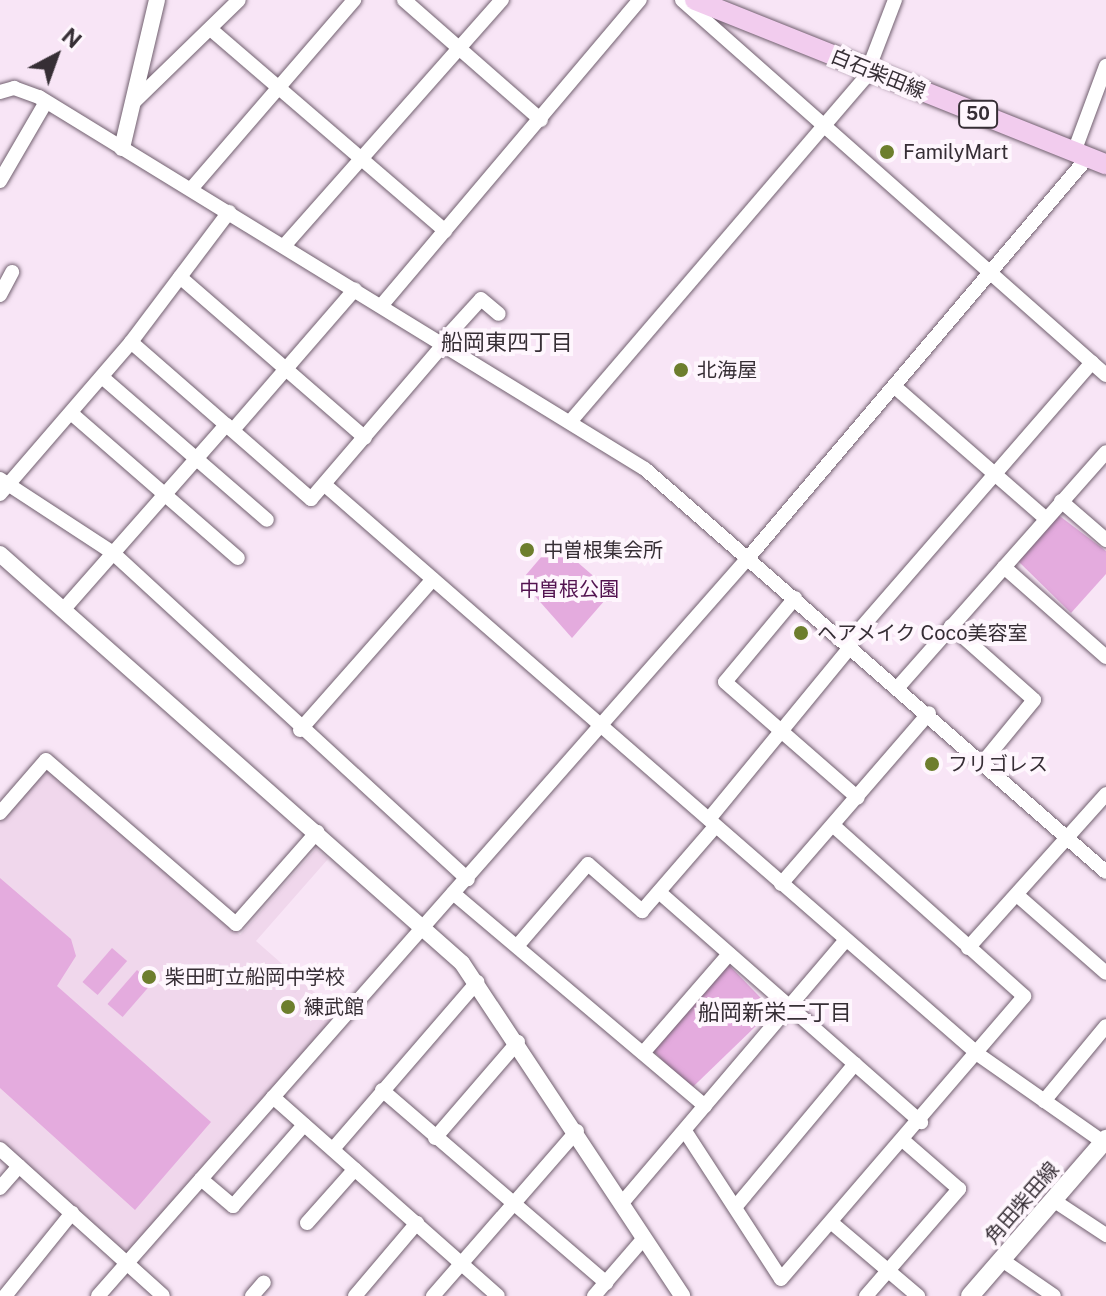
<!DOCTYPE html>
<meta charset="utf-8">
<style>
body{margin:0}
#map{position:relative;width:1106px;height:1296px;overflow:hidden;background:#f8e5f6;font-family:"Public Sans","Noto Sans JP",sans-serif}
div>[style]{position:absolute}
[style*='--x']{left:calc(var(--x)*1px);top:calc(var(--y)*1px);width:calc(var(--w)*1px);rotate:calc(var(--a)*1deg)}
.built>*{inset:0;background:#f0d7ec}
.green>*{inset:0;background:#e4abde;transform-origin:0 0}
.roads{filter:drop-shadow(0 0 2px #71606f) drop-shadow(0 0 2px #71606f)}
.minor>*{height:14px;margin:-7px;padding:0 7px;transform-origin:7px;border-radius:7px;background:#fff}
.tertiary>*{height:16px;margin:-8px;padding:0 8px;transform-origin:8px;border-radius:8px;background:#fff}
.secondary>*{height:18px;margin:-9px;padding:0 9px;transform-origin:9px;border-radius:9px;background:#fff}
.primary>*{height:20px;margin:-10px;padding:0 10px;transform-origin:10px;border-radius:10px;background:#f2ccee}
.dots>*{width:22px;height:22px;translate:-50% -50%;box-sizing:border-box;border:4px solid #fef6fd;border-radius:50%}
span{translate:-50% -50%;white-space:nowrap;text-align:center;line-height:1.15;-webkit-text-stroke:8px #fef6fd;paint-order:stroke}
.shield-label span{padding:2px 6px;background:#fef6fd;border:2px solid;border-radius:6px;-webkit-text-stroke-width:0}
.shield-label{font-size:18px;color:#362e35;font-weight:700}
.street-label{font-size:20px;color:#362e35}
.poi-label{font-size:20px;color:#362e35}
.left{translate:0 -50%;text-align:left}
.park-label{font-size:20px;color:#531350}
.neighbourhood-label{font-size:22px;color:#362e35}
.north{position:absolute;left:16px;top:16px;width:80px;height:80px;-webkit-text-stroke:6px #fef6fd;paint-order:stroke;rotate:41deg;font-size:22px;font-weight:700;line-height:32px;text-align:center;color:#362e35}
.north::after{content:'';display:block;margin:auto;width:28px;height:36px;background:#362e35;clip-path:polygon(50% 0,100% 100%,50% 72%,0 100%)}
</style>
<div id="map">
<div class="built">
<i style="clip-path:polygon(47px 765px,240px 935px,316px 849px,328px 859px,256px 941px,338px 1013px,127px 1254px,0 1142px,0 819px)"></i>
</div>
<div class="green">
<i style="clip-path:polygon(1057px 514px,1106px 551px,1106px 574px,1071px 613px,1017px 560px)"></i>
<i style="clip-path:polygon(554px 542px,612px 592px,572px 638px,526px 586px,525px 576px)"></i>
<i style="clip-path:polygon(0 878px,71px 939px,76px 956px,57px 986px,211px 1122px,135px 1210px,0 1088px)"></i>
<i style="left:112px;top:948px;width:20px;height:45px;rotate:41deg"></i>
<i style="left:728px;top:964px;width:64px;height:114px;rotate:46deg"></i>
<i style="left:137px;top:970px;width:20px;height:45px;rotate:41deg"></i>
</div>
<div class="roads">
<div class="minor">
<i style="--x:404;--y:0;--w:182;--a:41.2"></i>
<i style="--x:682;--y:0;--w:566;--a:41.49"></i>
<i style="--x:214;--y:32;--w:305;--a:40.7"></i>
<i style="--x:0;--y:92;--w:15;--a:-16"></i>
<i style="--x:14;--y:88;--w:27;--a:20"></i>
<i style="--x:39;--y:97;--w:711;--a:31.54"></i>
<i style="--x:645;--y:469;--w:612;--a:41.16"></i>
<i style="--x:134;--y:102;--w:146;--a:-44.2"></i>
<i style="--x:1074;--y:152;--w:92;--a:-69.6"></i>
<i style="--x:0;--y:181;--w:91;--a:-59.8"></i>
<i style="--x:191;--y:189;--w:250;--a:-49.2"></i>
<i style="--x:284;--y:246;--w:329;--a:-48.5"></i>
<i style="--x:180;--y:277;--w:245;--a:41"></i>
<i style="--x:0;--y:295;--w:26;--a:-62"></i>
<i style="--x:381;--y:306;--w:401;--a:-49.8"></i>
<i style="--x:131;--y:342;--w:239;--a:41.1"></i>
<i style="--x:311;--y:499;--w:204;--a:-49.4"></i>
<i style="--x:441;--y:343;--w:59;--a:-47.7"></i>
<i style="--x:481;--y:299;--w:23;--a:40"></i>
<i style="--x:102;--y:377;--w:218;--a:40.9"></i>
<i style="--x:895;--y:387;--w:199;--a:41.1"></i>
<i style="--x:71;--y:413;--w:221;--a:41"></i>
<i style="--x:570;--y:422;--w:453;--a:-49.4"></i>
<i style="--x:865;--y:78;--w:84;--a:-69"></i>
<i style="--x:233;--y:430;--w:186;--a:-49.1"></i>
<i style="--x:0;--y:479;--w:135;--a:33.2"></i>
<i style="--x:113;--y:553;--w:482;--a:42.6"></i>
<i style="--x:325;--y:485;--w:868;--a:41.07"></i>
<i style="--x:979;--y:1055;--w:155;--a:35"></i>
<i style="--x:0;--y:494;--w:201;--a:-49.2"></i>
<i style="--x:131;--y:342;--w:163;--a:-53"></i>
<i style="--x:1061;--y:501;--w:60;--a:40.9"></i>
<i style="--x:1004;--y:567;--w:136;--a:41.4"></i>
<i style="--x:795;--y:598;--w:109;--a:129.8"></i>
<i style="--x:725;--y:682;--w:176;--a:41.1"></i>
<i style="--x:63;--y:610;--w:247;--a:-48.6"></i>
<i style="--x:951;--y:626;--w:111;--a:41.7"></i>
<i style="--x:1034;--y:700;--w:80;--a:129.4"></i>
<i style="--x:848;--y:643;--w:372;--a:-49"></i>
<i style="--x:899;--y:686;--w:312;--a:-48.5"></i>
<i style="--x:300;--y:730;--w:201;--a:-48.6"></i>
<i style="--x:0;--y:813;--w:70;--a:-49"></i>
<i style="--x:46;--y:760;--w:251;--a:40.8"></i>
<i style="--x:236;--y:924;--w:123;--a:-48.6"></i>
<i style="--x:709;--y:819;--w:224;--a:-50.6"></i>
<i style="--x:781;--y:884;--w:226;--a:-49.1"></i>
<i style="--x:659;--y:892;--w:349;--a:41.3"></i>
<i style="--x:453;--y:893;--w:330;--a:40.2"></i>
<i style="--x:1017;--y:895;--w:118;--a:41.2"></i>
<i style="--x:518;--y:945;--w:107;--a:-49.2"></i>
<i style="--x:588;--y:864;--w:72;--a:41"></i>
<i style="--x:642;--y:911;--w:110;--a:-49.1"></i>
<i style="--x:968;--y:948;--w:207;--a:-48.1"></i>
<i style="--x:643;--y:1053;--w:131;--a:-49"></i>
<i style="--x:382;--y:1090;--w:296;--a:40.7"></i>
<i style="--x:273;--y:1097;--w:300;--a:41.5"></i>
<i style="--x:1044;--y:1101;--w:97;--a:-50.4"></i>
<i style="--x:685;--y:1131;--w:176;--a:57"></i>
<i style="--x:781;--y:1279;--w:373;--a:-49.3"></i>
<i style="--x:1024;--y:996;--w:256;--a:-138.2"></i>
<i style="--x:435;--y:1138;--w:127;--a:-49.2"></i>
<i style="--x:0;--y:1149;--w:219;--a:42"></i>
<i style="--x:333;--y:1149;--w:221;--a:-49.2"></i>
<i style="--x:201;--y:1179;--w:42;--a:40.2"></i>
<i style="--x:233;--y:1206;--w:108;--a:-48.8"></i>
<i style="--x:0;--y:1188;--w:29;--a:-49"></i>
<i style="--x:1053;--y:1200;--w:64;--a:33.4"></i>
<i style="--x:622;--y:1203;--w:344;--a:-49.6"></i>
<i style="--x:737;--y:1205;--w:184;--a:-50.1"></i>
<i style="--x:307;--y:1223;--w:72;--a:-48.4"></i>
<i style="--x:832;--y:1223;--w:113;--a:40.3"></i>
<i style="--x:1002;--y:1260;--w:63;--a:34.7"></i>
<i style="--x:5;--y:1296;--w:107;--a:-51.1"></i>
<i style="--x:98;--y:1296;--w:983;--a:-48.63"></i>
<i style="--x:748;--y:558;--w:526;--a:-49.71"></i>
<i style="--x:252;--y:1296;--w:18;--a:-49"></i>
<i style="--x:355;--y:1296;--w:96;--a:-49.7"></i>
<i style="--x:433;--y:1296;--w:219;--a:-48.9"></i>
<i style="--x:594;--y:1296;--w:77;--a:-49.2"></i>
<i style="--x:866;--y:1296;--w:142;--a:-49"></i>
<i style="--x:959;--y:1189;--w:72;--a:-139"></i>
</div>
<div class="tertiary">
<i style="--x:122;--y:148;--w:152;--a:-76.7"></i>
<i style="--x:0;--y:554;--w:617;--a:41.52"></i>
<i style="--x:462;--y:963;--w:399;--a:56.5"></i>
</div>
<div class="secondary">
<i style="--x:970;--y:1296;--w:208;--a:-49.1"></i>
</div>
<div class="primary">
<i style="--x:695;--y:0;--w:443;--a:21.8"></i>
</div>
</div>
<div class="dots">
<i style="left:887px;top:152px;background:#6d7e2d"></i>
<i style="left:681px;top:370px;background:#6d7e2d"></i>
<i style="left:527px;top:550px;background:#6d7e2d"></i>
<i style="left:801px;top:633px;background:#6d7e2d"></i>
<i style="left:932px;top:764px;background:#6d7e2d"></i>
<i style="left:149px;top:977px;background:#6d7e2d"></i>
<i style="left:288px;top:1007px;background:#6d7e2d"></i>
</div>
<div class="shield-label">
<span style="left:978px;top:114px">50</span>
</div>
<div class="street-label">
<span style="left:878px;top:74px;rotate:22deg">白石柴田線</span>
<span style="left:1022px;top:1203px;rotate:-49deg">角田柴田線</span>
</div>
<div class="poi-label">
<span class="left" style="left:903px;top:152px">FamilyMart</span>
<span class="left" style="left:697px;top:370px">北海屋</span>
<span class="left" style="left:543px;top:550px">中曽根集会所</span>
<span class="left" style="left:817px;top:633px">ヘアメイク Coco美容室</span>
<span class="left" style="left:948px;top:764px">フリゴレス</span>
<span class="left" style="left:165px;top:977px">柴田町立船岡中学校</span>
<span class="left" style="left:304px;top:1007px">練武館</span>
</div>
<div class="park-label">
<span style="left:569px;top:589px">中曽根公園</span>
</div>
<div class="neighbourhood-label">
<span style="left:507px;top:343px">船岡東四丁目</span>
<span style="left:775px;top:1013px">船岡新栄二丁目</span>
</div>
<div class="north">N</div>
</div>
